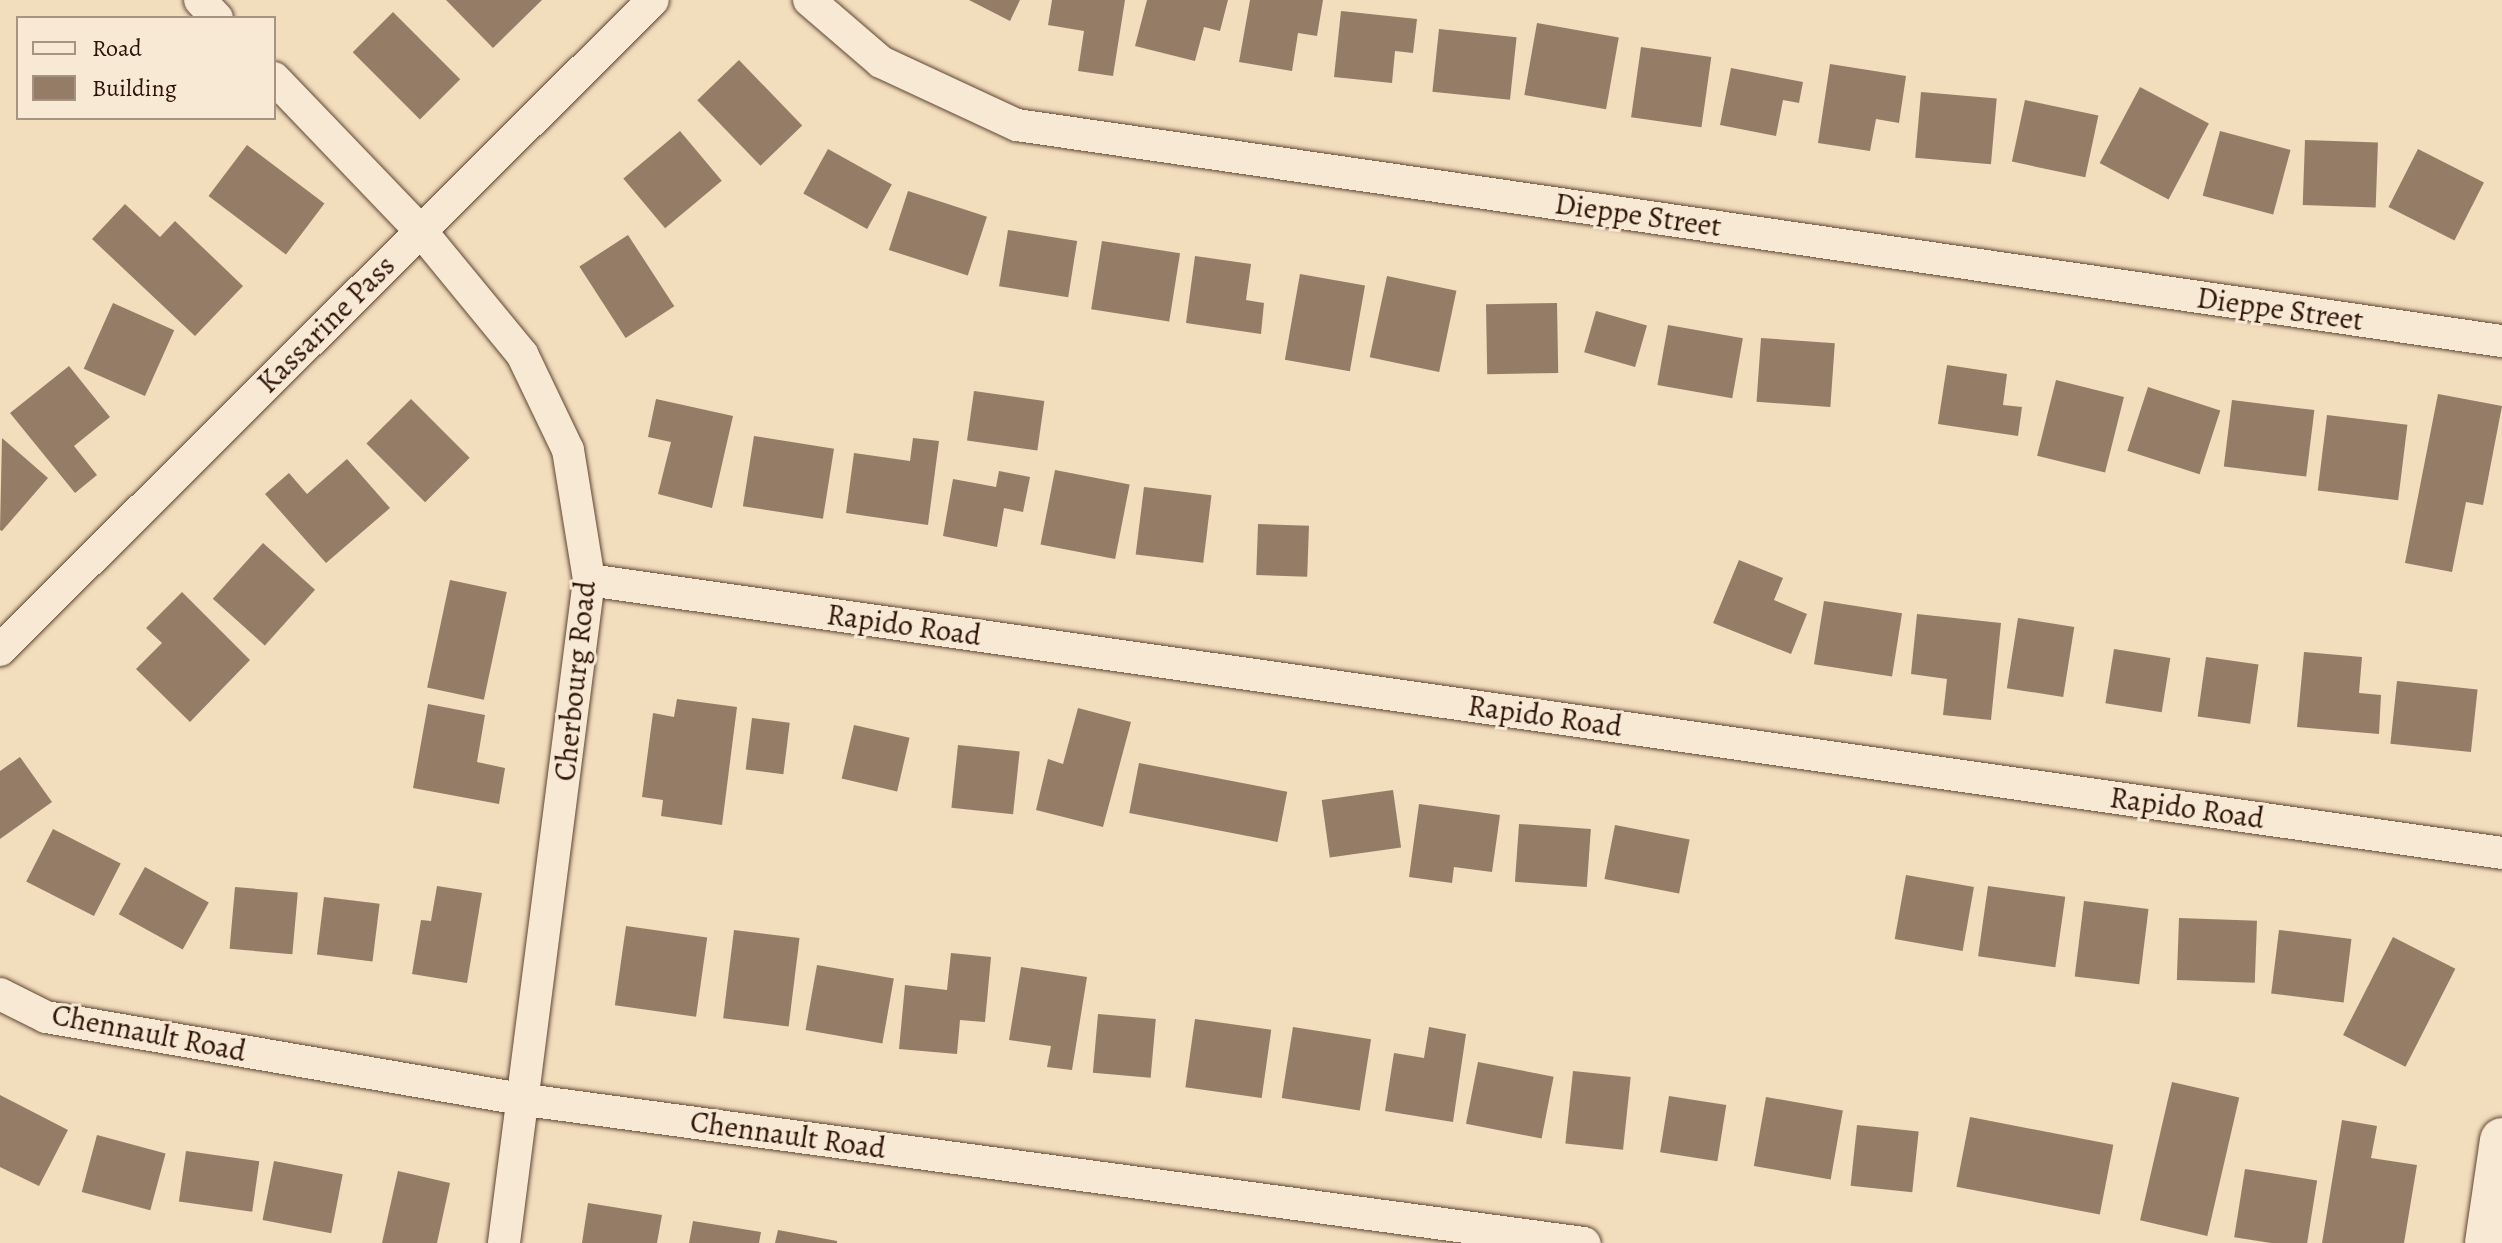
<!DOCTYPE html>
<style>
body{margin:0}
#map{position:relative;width:2502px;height:1243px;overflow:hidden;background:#f2ddbd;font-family:Alegreya,serif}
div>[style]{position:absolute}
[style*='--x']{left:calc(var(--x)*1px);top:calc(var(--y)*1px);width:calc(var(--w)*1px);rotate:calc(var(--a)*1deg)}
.building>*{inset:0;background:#947c66;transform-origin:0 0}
.roads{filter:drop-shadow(0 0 2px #604634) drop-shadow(0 0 2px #604634)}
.minor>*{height:32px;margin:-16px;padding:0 16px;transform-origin:16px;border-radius:16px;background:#f7e9d4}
.secondary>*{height:44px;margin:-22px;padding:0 22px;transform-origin:22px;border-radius:22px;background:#f7e9d4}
span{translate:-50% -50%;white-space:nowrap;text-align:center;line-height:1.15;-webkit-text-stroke:6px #f7e9d4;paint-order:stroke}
.street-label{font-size:30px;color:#2f1307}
.legend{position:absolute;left:16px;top:16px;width:260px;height:104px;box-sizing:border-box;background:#f7e9d4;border:2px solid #a79382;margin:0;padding:10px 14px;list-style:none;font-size:24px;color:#2f1307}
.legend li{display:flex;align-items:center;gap:16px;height:40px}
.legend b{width:40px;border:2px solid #a79382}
</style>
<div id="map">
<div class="building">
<i style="clip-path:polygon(446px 0,542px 0,493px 48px)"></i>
<i style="clip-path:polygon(969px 0,1020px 0,1010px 21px)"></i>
<i style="clip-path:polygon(1052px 0,1125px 0,1113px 76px,1078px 71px,1084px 31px,1048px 25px)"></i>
<i style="clip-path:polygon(1147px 0,1228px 0,1220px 31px,1204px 27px,1195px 61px,1135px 46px)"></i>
<i style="clip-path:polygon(1250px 0,1323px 0,1317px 36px,1298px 33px,1292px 71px,1239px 62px)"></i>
<i style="clip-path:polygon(1341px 11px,1417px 19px,1413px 53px,1395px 51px,1392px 83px,1334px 77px)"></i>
<i style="left:393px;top:12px;width:95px;height:57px;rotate:45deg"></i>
<i style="left:1537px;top:23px;width:83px;height:73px;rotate:10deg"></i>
<i style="left:1439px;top:29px;width:78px;height:63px;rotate:6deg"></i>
<i style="left:1641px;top:47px;width:71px;height:71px;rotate:8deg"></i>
<i style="left:739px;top:60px;width:91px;height:58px;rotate:46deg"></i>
<i style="clip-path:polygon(1830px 64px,1906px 76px,1899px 123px,1876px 119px,1870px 151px,1818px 143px)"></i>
<i style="clip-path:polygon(1731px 68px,1803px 82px,1799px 103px,1783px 100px,1776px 136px,1720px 125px)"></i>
<i style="left:2140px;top:87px;width:78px;height:86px;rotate:28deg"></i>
<i style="left:1921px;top:92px;width:76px;height:66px;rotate:5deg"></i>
<i style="left:2025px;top:100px;width:75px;height:63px;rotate:12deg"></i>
<i style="left:680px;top:131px;width:65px;height:74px;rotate:50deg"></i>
<i style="left:2220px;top:131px;width:73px;height:67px;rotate:15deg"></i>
<i style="left:2305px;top:140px;width:73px;height:65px;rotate:2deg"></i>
<i style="left:247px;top:145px;width:97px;height:64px;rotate:37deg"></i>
<i style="left:828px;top:149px;width:73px;height:51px;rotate:29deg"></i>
<i style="left:2418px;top:149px;width:74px;height:65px;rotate:27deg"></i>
<i style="left:908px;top:191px;width:83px;height:62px;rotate:18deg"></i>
<i style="clip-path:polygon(125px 204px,160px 237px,175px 221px,243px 286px,195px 336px,92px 239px)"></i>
<i style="left:1008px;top:230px;width:70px;height:57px;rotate:9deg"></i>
<i style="left:628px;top:235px;width:85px;height:58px;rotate:57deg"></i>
<i style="left:1102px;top:241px;width:79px;height:69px;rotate:9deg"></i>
<i style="clip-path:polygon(1195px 256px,1251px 264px,1246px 300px,1264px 303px,1261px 334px,1186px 323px)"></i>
<i style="left:1300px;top:274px;width:66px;height:87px;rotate:10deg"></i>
<i style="left:1387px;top:276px;width:71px;height:83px;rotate:12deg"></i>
<i style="left:113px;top:303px;width:67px;height:72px;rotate:24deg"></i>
<i style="left:1557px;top:303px;width:70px;height:71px;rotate:89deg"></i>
<i style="left:1596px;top:311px;width:53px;height:43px;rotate:16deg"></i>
<i style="left:1668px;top:325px;width:76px;height:61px;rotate:10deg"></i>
<i style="left:1761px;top:338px;width:74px;height:64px;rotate:4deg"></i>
<i style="clip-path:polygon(1947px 365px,2007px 374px,2003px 405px,2022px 407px,2018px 436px,1938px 424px)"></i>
<i style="clip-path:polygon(69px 366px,110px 417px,74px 446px,97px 475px,75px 493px,10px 413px)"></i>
<i style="left:2056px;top:380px;width:70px;height:78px;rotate:14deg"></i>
<i style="left:2148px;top:387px;width:76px;height:67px;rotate:18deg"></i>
<i style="left:974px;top:391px;width:71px;height:50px;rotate:8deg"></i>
<i style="clip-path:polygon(2438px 394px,2502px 406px,2483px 505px,2466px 502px,2452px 572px,2405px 563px)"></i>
<i style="left:411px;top:399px;width:83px;height:63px;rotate:45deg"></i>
<i style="clip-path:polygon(656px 399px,733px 416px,712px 508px,658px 494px,671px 442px,648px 437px)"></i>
<i style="left:2232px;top:400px;width:83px;height:67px;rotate:7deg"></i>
<i style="left:2327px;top:415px;width:81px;height:76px;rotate:7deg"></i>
<i style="left:754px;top:436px;width:81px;height:71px;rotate:9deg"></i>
<i style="clip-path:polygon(2px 438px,48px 478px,2px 531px,0 530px)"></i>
<i style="clip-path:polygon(913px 438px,939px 441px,928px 525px,846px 513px,854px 453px,910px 461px)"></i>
<i style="clip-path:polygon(347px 459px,390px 508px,326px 563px,265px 494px,289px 473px,307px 494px)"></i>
<i style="left:1055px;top:470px;width:76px;height:76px;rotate:11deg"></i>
<i style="clip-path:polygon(999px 471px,1030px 477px,1023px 512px,1004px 508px,997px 547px,943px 536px,953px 479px,996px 487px)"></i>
<i style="left:1144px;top:487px;width:68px;height:68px;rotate:7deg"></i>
<i style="left:1258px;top:524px;width:51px;height:51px;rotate:2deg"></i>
<i style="left:263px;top:543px;width:70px;height:75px;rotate:42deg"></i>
<i style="clip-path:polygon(1739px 560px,1783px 578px,1774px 600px,1807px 614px,1791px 654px,1713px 623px)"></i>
<i style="left:450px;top:580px;width:58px;height:110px;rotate:12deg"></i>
<i style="clip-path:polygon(182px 592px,250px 660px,190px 722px,136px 669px,162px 643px,146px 628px)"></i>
<i style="left:1824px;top:601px;width:79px;height:64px;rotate:9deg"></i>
<i style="clip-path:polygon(1917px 614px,2001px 623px,1991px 720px,1943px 715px,1947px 679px,1911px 674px)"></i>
<i style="left:2018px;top:618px;width:57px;height:71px;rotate:9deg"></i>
<i style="left:2114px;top:649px;width:57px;height:55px;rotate:9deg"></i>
<i style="clip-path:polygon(2304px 652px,2362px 657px,2359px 693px,2381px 695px,2379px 734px,2297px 727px)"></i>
<i style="left:2206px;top:657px;width:53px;height:60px;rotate:8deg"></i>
<i style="left:2397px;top:681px;width:81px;height:63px;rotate:6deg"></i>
<i style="clip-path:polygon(677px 699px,737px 707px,722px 825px,661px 816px,663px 800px,642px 797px,653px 713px,674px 717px)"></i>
<i style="clip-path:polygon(428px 704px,485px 715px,477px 762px,505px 768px,499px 804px,413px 788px)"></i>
<i style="clip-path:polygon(1078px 708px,1131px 722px,1103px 827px,1036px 810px,1048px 759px,1063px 764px)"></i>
<i style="left:752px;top:718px;width:38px;height:52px;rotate:7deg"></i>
<i style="left:854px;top:725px;width:57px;height:55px;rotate:13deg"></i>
<i style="left:958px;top:745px;width:62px;height:63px;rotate:6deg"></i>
<i style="clip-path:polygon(20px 757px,52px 802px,0 839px,0 771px)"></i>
<i style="left:1139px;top:763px;width:151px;height:51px;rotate:11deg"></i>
<i style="left:1393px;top:790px;width:58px;height:72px;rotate:82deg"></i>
<i style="clip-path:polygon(1419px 804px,1500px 815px,1492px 872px,1454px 867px,1452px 883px,1409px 877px)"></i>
<i style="left:1519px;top:824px;width:72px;height:58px;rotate:4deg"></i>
<i style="left:1615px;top:825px;width:76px;height:55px;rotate:11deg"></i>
<i style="left:53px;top:829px;width:76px;height:59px;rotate:27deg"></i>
<i style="left:145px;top:867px;width:73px;height:54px;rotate:29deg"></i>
<i style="left:1906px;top:875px;width:69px;height:65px;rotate:10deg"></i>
<i style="clip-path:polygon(437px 886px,482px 893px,467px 983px,412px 974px,421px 920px,431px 921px)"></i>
<i style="left:1988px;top:886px;width:78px;height:71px;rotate:8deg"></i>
<i style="left:235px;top:887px;width:63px;height:62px;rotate:5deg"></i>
<i style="left:324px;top:897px;width:56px;height:58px;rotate:7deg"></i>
<i style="left:2084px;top:901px;width:65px;height:76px;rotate:7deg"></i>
<i style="left:2179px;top:918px;width:78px;height:62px;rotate:2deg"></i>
<i style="left:626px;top:926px;width:82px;height:80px;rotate:8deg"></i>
<i style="left:734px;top:930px;width:66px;height:89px;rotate:7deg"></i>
<i style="left:2279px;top:930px;width:73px;height:64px;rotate:7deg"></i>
<i style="left:2393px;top:937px;width:70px;height:110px;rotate:27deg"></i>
<i style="clip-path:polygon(951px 953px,991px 957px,985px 1022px,960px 1020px,957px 1054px,899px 1049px,905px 985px,947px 990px)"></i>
<i style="left:817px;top:965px;width:78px;height:66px;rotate:10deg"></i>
<i style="clip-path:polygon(1021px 967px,1087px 977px,1072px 1070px,1047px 1067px,1051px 1046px,1009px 1040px)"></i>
<i style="left:1098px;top:1014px;width:58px;height:59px;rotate:5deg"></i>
<i style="left:1195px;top:1019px;width:77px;height:69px;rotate:8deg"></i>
<i style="left:1293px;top:1027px;width:79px;height:72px;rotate:9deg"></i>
<i style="clip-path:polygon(1429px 1027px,1466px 1034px,1453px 1122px,1385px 1111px,1394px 1053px,1424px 1058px)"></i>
<i style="left:1478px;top:1062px;width:77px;height:63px;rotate:11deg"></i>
<i style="left:1573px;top:1071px;width:58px;height:73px;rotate:6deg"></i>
<i style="left:2172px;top:1082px;width:69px;height:142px;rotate:13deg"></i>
<i style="clip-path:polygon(0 1095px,68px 1130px,39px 1186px,0 1167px)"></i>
<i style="left:1669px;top:1096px;width:58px;height:57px;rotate:9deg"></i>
<i style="left:1766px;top:1097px;width:78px;height:70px;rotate:10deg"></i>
<i style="left:1970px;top:1117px;width:146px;height:71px;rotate:11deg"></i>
<i style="clip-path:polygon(2342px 1120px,2377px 1126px,2371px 1158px,2417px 1165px,2404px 1243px,2322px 1243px)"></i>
<i style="left:1857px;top:1125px;width:62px;height:61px;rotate:6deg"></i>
<i style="left:97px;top:1135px;width:71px;height:59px;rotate:15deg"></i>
<i style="left:186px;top:1151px;width:74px;height:51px;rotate:8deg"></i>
<i style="left:274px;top:1161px;width:70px;height:60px;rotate:11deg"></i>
<i style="left:2245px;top:1169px;width:73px;height:69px;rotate:9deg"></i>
<i style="clip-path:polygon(398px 1171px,450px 1183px,437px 1243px,382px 1243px)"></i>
<i style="clip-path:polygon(588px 1203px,662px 1215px,657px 1243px,582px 1243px)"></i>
<i style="clip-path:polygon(693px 1221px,761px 1232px,759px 1243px,689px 1243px)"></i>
<i style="clip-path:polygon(778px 1230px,837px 1241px,837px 1243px,775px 1243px)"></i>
</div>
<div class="roads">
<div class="minor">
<i style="--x:200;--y:0;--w:25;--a:47"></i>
<i style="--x:809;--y:0;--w:95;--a:40.7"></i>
<i style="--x:881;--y:62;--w:150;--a:24.9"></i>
<i style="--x:1017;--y:125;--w:1501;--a:8.28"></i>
<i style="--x:274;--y:78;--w:211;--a:46.2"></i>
<i style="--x:420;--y:230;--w:161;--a:50.6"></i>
<i style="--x:522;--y:354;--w:106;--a:64.4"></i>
<i style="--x:568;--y:450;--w:132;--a:80.8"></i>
<i style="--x:589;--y:580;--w:668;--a:97.31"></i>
<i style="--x:589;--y:580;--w:1932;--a:8.12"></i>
<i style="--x:0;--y:650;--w:921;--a:-44.87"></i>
<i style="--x:0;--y:994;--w:51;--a:26.6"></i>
<i style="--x:46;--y:1017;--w:487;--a:9.8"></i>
<i style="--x:526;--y:1100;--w:1068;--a:7.7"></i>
</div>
<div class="secondary">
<i style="--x:2487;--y:1243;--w:104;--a:-81.7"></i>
</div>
</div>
<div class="street-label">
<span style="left:1638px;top:215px;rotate:8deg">Dieppe Street</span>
<span style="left:2280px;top:309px;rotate:8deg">Dieppe Street</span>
<span style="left:326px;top:324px;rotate:-45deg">Kassarine Pass</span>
<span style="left:904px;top:625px;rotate:8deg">Rapido Road</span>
<span style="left:575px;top:681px;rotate:-84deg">Cherbourg Road</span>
<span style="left:1545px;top:716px;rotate:8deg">Rapido Road</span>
<span style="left:2187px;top:808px;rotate:8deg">Rapido Road</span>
<span style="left:149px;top:1033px;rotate:11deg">Chennault Road</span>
<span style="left:788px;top:1135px;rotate:8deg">Chennault Road</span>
</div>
<ul class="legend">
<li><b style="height:10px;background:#f7e9d4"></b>Road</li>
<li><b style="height:22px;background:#947c66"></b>Building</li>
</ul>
</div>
